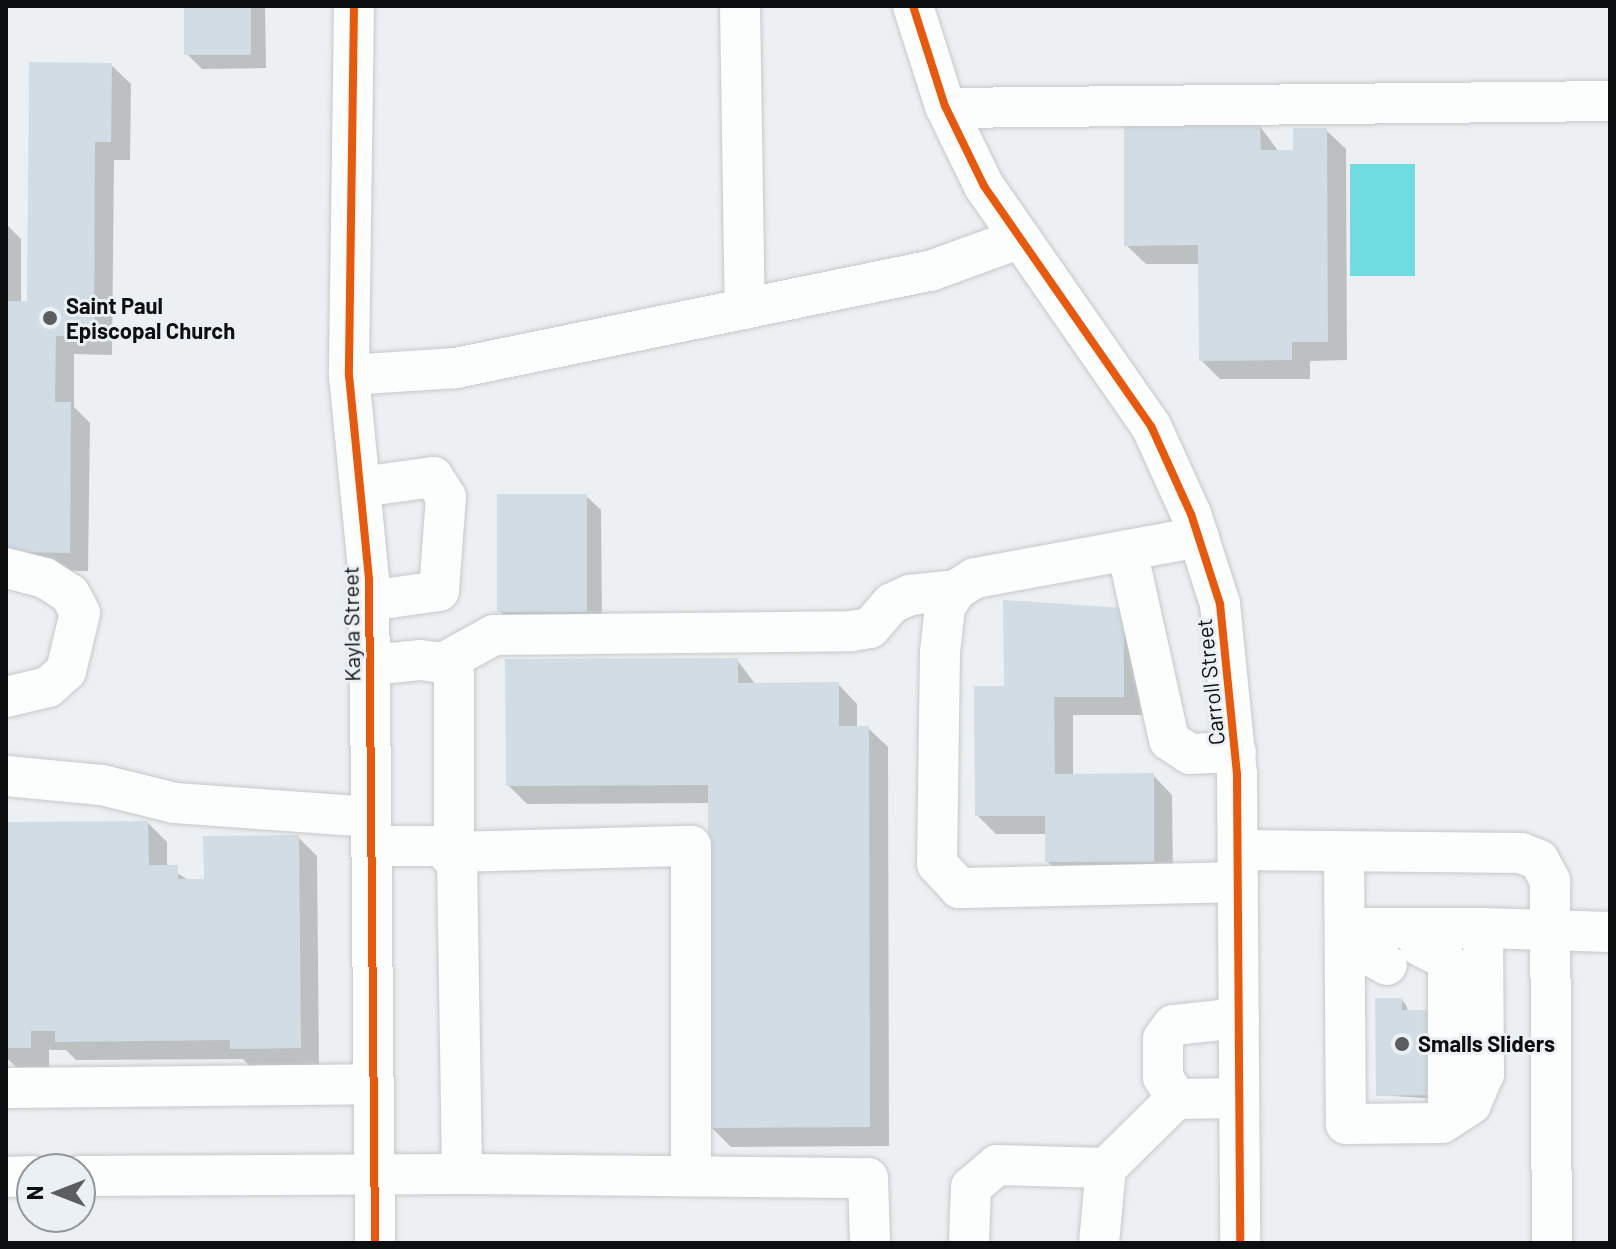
<!DOCTYPE html>
<style>
body{margin:0}
#map{position:relative;width:1616px;height:1249px;overflow:hidden;background:#edf0f2;font-family:Barlow,sans-serif}
div>[style]{position:absolute}
[style*='--x']{left:calc(var(--x)*1px);top:calc(var(--y)*1px);width:calc(var(--w)*1px);rotate:calc(var(--a)*1deg)}
.water>*{inset:0;background:#6fdce2;transform-origin:0 0}
.shadow>*{inset:0;background:#0003}
.building>*{inset:0;background:#d1dce4;transform-origin:0 0}
.roads{filter:drop-shadow(0 0 2px #c6c8ca) drop-shadow(0 0 2px #c6c8ca)}
.minor>*{height:40px;margin:-20px;padding:0 20px;transform-origin:20px;border-radius:20px;background:#fcfdfd}
.cycleway>*{height:8px;margin:-4px;padding:0 4px;transform-origin:4px;border-radius:4px;background:#e8590c}
.dots>*{width:22px;height:22px;translate:-50% -50%;box-sizing:border-box;border:4px solid #ebf0f4;border-radius:50%}
span{translate:-50% -50%;white-space:nowrap;text-align:center;line-height:1.15;-webkit-text-stroke:6px #ebf0f4;paint-order:stroke}
.poi-label{font-size:22px;color:#0c0e0f;font-weight:700}
.left{translate:0 -50%;text-align:left}
.street-label{font-size:22px;color:#0c0e0f}
.frame{position:absolute;inset:0;border:8px solid #0c0e0f;pointer-events:none}
.north{position:absolute;left:16px;top:1153px;width:80px;height:80px;box-sizing:border-box;background:#ebf0f4;border:2px solid #929698;border-radius:50%;rotate:270deg;font-size:22px;font-weight:700;line-height:32px;text-align:center;color:#0c0e0f}
.north::after{content:'';display:block;margin:auto;width:28px;height:36px;background:#5b5d5e;clip-path:polygon(50% 0,100% 100%,50% 72%,0 100%)}
</style>
<div id="map">
<div class="water">
<i style="left:1350px;top:164px;width:65px;height:112px"></i>
</div>
<div class="shadow">
<i style="clip-path:polygon(186px 6px,265px 6px,266px 68px,202px 69px,187px 54px)"></i>
<i style="clip-path:polygon(111px 65px,131px 84px,130px 160px,114px 160px,112px 355px,74px 354px,74px 407px,90px 423px,88px 571px,6px 570px,6px 224px,21px 239px,21px 303px,29px 303px)"></i>
<i style="clip-path:polygon(1259px 125px,1279px 152px,1295px 152px,1326px 130px,1346px 149px,1347px 360px,1310px 361px,1310px 379px,1220px 379px,1201px 360px,1200px 264px,1146px 264px,1126px 245px)"></i>
<i style="clip-path:polygon(586px 496px,601px 510px,602px 625px,514px 626px,500px 611px)"></i>
<i style="clip-path:polygon(1005px 602px,1143px 630px,1143px 715px,1073px 715px,1073px 776px,1153px 775px,1172px 795px,1173px 880px,1067px 881px,1047px 861px,1047px 834px,996px 834px,977px 815px,1006px 688px)"></i>
<i style="clip-path:polygon(737px 660px,756px 685px,838px 684px,857px 704px,857px 728px,868px 728px,888px 747px,889px 1146px,731px 1147px,711px 1127px,710px 803px,527px 804px,508px 785px)"></i>
<i style="clip-path:polygon(148px 823px,167px 842px,167px 867px,190px 881px,206px 881px,298px 837px,317px 856px,319px 1067px,251px 1068px,243px 1059px,76px 1060px,66px 1050px,49px 1050px,49px 1067px,16px 1067px,6px 1057px,6px 824px)"></i>
<i style="clip-path:polygon(1402px 1000px,1406px 1005px,1439px 1099px,1378px 1095px)"></i>
</div>
<div class="building">
<i style="left:184px;top:6px;width:67px;height:49px"></i>
<i style="clip-path:polygon(29px 62px,112px 63px,111px 142px,95px 142px,94px 336px,56px 336px,55px 402px,71px 402px,70px 553px,6px 552px,6px 301px,27px 301px)"></i>
<i style="clip-path:polygon(1260px 123px,1261px 150px,1293px 150px,1293px 128px,1327px 128px,1328px 342px,1292px 342px,1292px 360px,1199px 361px,1198px 245px,1124px 246px,1124px 124px)"></i>
<i style="left:497px;top:494px;width:90px;height:118px"></i>
<i style="clip-path:polygon(1003px 600px,1124px 608px,1124px 697px,1054px 697px,1055px 774px,1154px 773px,1154px 862px,1045px 862px,1045px 816px,975px 816px,974px 686px,1004px 686px)"></i>
<i style="clip-path:polygon(738px 658px,738px 683px,839px 682px,839px 726px,869px 726px,870px 1127px,709px 1128px,708px 785px,506px 786px,505px 659px)"></i>
<i style="clip-path:polygon(148px 821px,149px 865px,178px 865px,178px 879px,204px 879px,203px 836px,299px 835px,301px 1048px,230px 1049px,230px 1040px,55px 1042px,55px 1031px,31px 1031px,31px 1048px,6px 1048px,6px 822px)"></i>
<i style="clip-path:polygon(1375px 998px,1402px 998px,1402px 1010px,1429px 1010px,1436px 1095px,1376px 1096px)"></i>
</div>
<div class="roads">
<div class="minor">
<i style="--x:354;--y:6;--w:369;--a:90.8"></i>
<i style="--x:349;--y:375;--w:206;--a:84.4"></i>
<i style="--x:369;--y:580;--w:663;--a:89.48"></i>
<i style="--x:740;--y:6;--w:303;--a:89.1"></i>
<i style="--x:913;--y:6;--w:105;--a:72.3"></i>
<i style="--x:945;--y:106;--w:89;--a:64"></i>
<i style="--x:984;--y:186;--w:292;--a:55.2"></i>
<i style="--x:1151;--y:426;--w:97;--a:65.6"></i>
<i style="--x:1191;--y:514;--w:95;--a:72.1"></i>
<i style="--x:1220;--y:604;--w:172;--a:84.3"></i>
<i style="--x:1237;--y:775;--w:468;--a:89.6"></i>
<i style="--x:946;--y:108;--w:664;--a:-0.6"></i>
<i style="--x:349;--y:375;--w:107;--a:-3.7"></i>
<i style="--x:456;--y:368;--w:484;--a:-11.6"></i>
<i style="--x:930;--y:271;--w:94;--a:-20"></i>
<i style="--x:361;--y:487;--w:73;--a:-7.9"></i>
<i style="--x:433;--y:477;--w:24;--a:57"></i>
<i style="--x:446;--y:497;--w:94;--a:94.3"></i>
<i style="--x:439;--y:591;--w:71;--a:171.9"></i>
<i style="--x:1199;--y:537;--w:228;--a:169.6"></i>
<i style="--x:975;--y:578;--w:22;--a:148"></i>
<i style="--x:956;--y:590;--w:20;--a:123"></i>
<i style="--x:945;--y:607;--w:45;--a:96.3"></i>
<i style="--x:940;--y:652;--w:212;--a:90.8"></i>
<i style="--x:937;--y:864;--w:33;--a:47"></i>
<i style="--x:959;--y:888;--w:279;--a:-1.2"></i>
<i style="--x:1127;--y:550;--w:195;--a:77.5"></i>
<i style="--x:1169;--y:740;--w:25;--a:34"></i>
<i style="--x:1190;--y:754;--w:46;--a:-2.5"></i>
<i style="--x:6;--y:568;--w:40;--a:14.4"></i>
<i style="--x:45;--y:578;--w:30;--a:33"></i>
<i style="--x:70;--y:594;--w:21;--a:62"></i>
<i style="--x:80;--y:613;--w:60;--a:103.6"></i>
<i style="--x:66;--y:671;--w:24;--a:138"></i>
<i style="--x:48;--y:687;--w:43;--a:166.6"></i>
<i style="--x:443;--y:663;--w:58;--a:-28.8"></i>
<i style="--x:494;--y:635;--w:357;--a:-0.6"></i>
<i style="--x:851;--y:631;--w:19;--a:-9"></i>
<i style="--x:870;--y:628;--w:33;--a:-49"></i>
<i style="--x:892;--y:603;--w:20;--a:-24"></i>
<i style="--x:910;--y:595;--w:46;--a:-6.2"></i>
<i style="--x:370;--y:665;--w:50;--a:-5.7"></i>
<i style="--x:420;--y:660;--w:23;--a:7"></i>
<i style="--x:443;--y:663;--w:16;--a:47"></i>
<i style="--x:454;--y:675;--w:177;--a:90"></i>
<i style="--x:454;--y:852;--w:237;--a:-1.5"></i>
<i style="--x:691;--y:846;--w:330;--a:90"></i>
<i style="--x:6;--y:776;--w:96;--a:5.4"></i>
<i style="--x:102;--y:785;--w:75;--a:13.9"></i>
<i style="--x:175;--y:803;--w:196;--a:4.1"></i>
<i style="--x:1238;--y:850;--w:283;--a:0.6"></i>
<i style="--x:1521;--y:853;--w:19;--a:21"></i>
<i style="--x:1539;--y:860;--w:24;--a:62"></i>
<i style="--x:1550;--y:881;--w:362;--a:89.7"></i>
<i style="--x:1344;--y:852;--w:272;--a:89.6"></i>
<i style="--x:1346;--y:1124;--w:96;--a:-0.6"></i>
<i style="--x:1442;--y:1123;--w:35;--a:-33"></i>
<i style="--x:1471;--y:1104;--w:33;--a:-67"></i>
<i style="--x:1484;--y:1074;--w:146;--a:-90.4"></i>
<i style="--x:1483;--y:928;--w:127;--a:1.8"></i>
<i style="--x:1345;--y:928;--w:138;--a:0"></i>
<i style="--x:1420;--y:946;--w:27;--a:27"></i>
<i style="--x:1444;--y:958;--w:12;--a:70"></i>
<i style="--x:1448;--y:969;--w:150;--a:90"></i>
<i style="--x:1366;--y:953;--w:24;--a:30"></i>
<i style="--x:1239;--y:1018;--w:66;--a:173.9"></i>
<i style="--x:1173;--y:1025;--w:17;--a:126"></i>
<i style="--x:1163;--y:1039;--w:38;--a:90"></i>
<i style="--x:1163;--y:1077;--w:26;--a:59"></i>
<i style="--x:1176;--y:1099;--w:63;--a:-0.9"></i>
<i style="--x:6;--y:1088;--w:368;--a:-0.6"></i>
<i style="--x:462;--y:1174;--w:406;--a:0.6"></i>
<i style="--x:868;--y:1178;--w:65;--a:88.2"></i>
<i style="--x:80;--y:1176;--w:382;--a:-0.3"></i>
<i style="--x:462;--y:1174;--w:311;--a:-90.9"></i>
<i style="--x:457;--y:863;--w:23;--a:-133"></i>
<i style="--x:441;--y:846;--w:69;--a:180"></i>
<i style="--x:6;--y:1177;--w:26;--a:-2"></i>
<i style="--x:969;--y:1243;--w:56;--a:-88"></i>
<i style="--x:971;--y:1187;--w:34;--a:-40"></i>
<i style="--x:997;--y:1165;--w:109;--a:1.6"></i>
<i style="--x:1099;--y:1243;--w:75;--a:-84.7"></i>
<i style="--x:1106;--y:1168;--w:98;--a:-44.6"></i>
</div>
</div>
<div class="cycleway">
<i style="--x:354;--y:6;--w:369;--a:90.8"></i>
<i style="--x:349;--y:375;--w:206;--a:84.4"></i>
<i style="--x:369;--y:580;--w:663;--a:89.48"></i>
<i style="--x:913;--y:6;--w:105;--a:72.3"></i>
<i style="--x:945;--y:106;--w:89;--a:64"></i>
<i style="--x:984;--y:186;--w:292;--a:55.2"></i>
<i style="--x:1151;--y:426;--w:97;--a:65.6"></i>
<i style="--x:1191;--y:514;--w:95;--a:72.1"></i>
<i style="--x:1220;--y:604;--w:172;--a:84.3"></i>
<i style="--x:1237;--y:775;--w:468;--a:89.6"></i>
</div>
<div class="dots">
<i style="left:50px;top:318px;background:#5b5d5e"></i>
<i style="left:1402px;top:1044px;background:#5b5d5e"></i>
</div>
<div class="poi-label">
<span class="left" style="left:66px;top:318px">Saint Paul<br>Episcopal Church</span>
<span class="left" style="left:1418px;top:1044px">Smalls Sliders</span>
</div>
<div class="street-label">
<span style="left:351px;top:624px;rotate:-91deg">Kayla Street</span>
<span style="left:1210px;top:682px;rotate:-96deg">Carroll Street</span>
</div>
<div class="frame"></div>
<div class="north">N</div>
</div>
